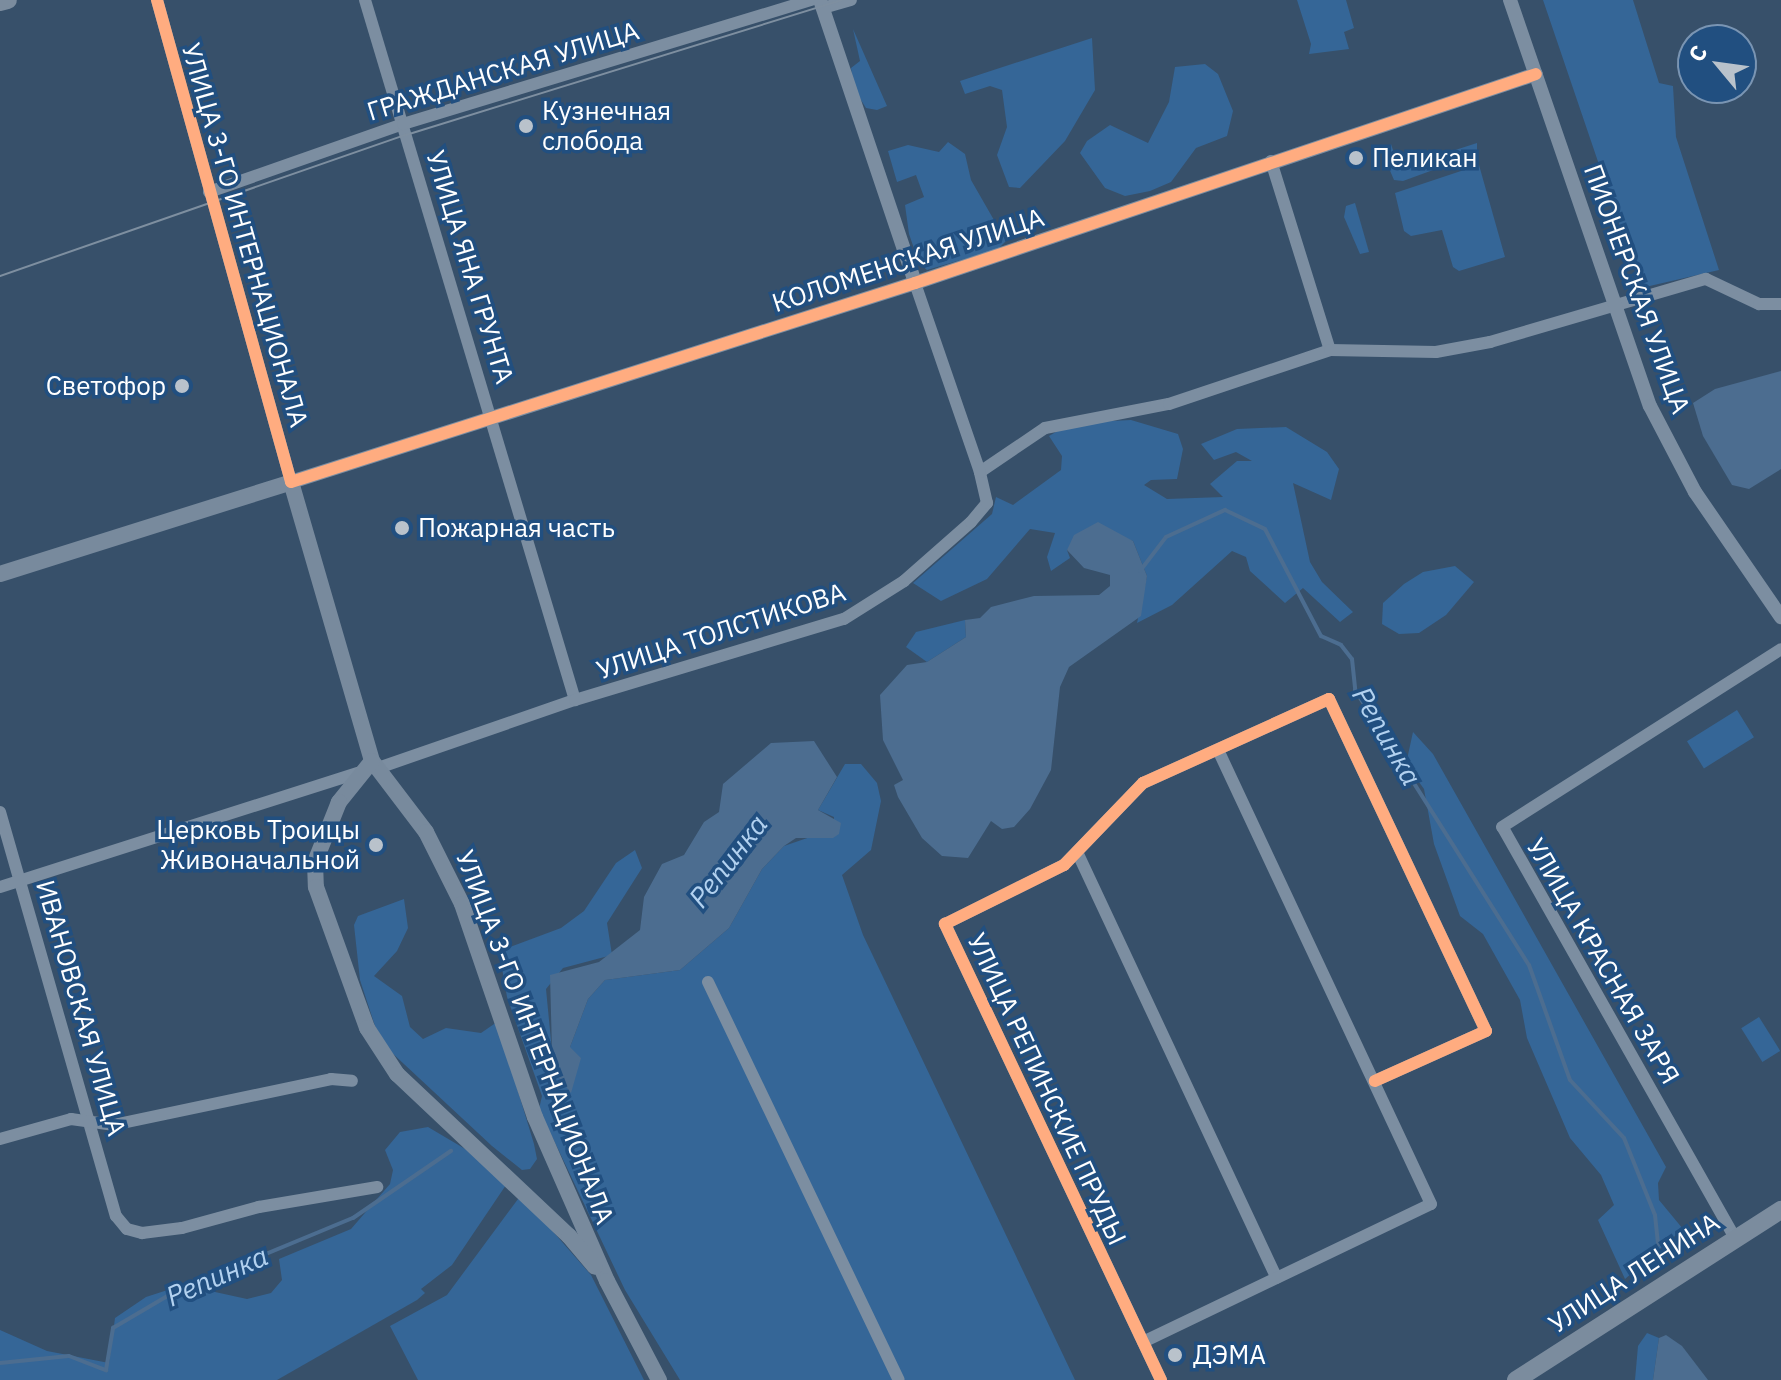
<!DOCTYPE html>
<meta charset="utf-8">
<style>
body{margin:0}
#map{position:relative;width:1781px;height:1380px;overflow:hidden;background:#37506a;font-family:"IBM Plex Sans",sans-serif}
div>[style]{position:absolute}
[style*='--x']{left:calc(var(--x)*1px);top:calc(var(--y)*1px);width:calc(var(--w)*1px);rotate:calc(var(--a)*1deg)}
.green>*{inset:0;background:#356697;transform-origin:0 0}
.water>*{inset:0;background:#4c6d90}
.stream>*{height:4px;margin:-2px;padding:0 2px;transform-origin:2px;border-radius:2px;background:#4c6d90}
.minor>*{height:12px;margin:-6px;padding:0 6px;transform-origin:6px;border-radius:6px;background:#7c8ea1}
.tertiary>*{height:14px;margin:-7px;padding:0 7px;transform-origin:7px;border-radius:7px;background:#7c8ea1}
.secondary>*{height:16px;margin:-8px;padding:0 8px;transform-origin:8px;border-radius:8px;background:#788a9d}
.primary>*{height:18px;margin:-9px;padding:0 9px;transform-origin:9px;border-radius:9px;background:#7b8c9e}
.tram>*{height:2px;margin:-1px;padding:0 1px;transform-origin:1px;border-radius:1px;background:#7e8fa0}
.cycleway>*{height:12px;margin:-6px;padding:0 6px;transform-origin:6px;border-radius:6px;background:#ffac80}
.dots>*{width:22px;height:22px;translate:-50% -50%;box-sizing:border-box;border:4px solid #214f80;border-radius:50%}
span{translate:-50% -50%;white-space:nowrap;text-align:center;line-height:1.15;-webkit-text-stroke:7px #214f80;paint-order:stroke}
.street-label{font-size:26px;color:#fff}
.poi-label{font-size:26px;color:#fff}
.left{translate:0 -50%;text-align:left}
.right{translate:-100% -50%;text-align:right}
.water-label{font-size:28px;color:#b2d1ef;font-style:italic}
.north{position:absolute;left:1677px;top:24px;width:80px;height:80px;box-sizing:border-box;background:#214f80;border:2px solid #7a95b3;border-radius:50%;rotate:299deg;font-size:22px;font-weight:700;line-height:32px;text-align:center;color:#fff}
.north::after{content:'';display:block;margin:auto;width:28px;height:36px;background:#b9c2cb;clip-path:polygon(50% 0,100% 100%,50% 72%,0 100%)}
</style>
<div id="map">
<div class="green">
<i style="clip-path:polygon(1297px 0,1346px 0,1354px 28px,1344px 32px,1349px 49px,1309px 54px,1311px 44px)"></i>
<i style="clip-path:polygon(1543px 0,1633px 0,1659px 83px,1673px 86px,1676px 137px,1719px 270px,1641px 288px)"></i>
<i style="clip-path:polygon(853px 29px,887px 106px,877px 110px,866px 108px,854px 89px,851px 68px,860px 61px)"></i>
<i style="clip-path:polygon(1092px 38px,1095px 90px,1065px 141px,1020px 188px,1009px 187px,997px 155px,1007px 127px,1002px 90px,990px 86px,965px 94px,960px 81px)"></i>
<i style="clip-path:polygon(1205px 64px,1218px 74px,1233px 111px,1227px 136px,1196px 148px,1171px 182px,1150px 191px,1125px 196px,1105px 188px,1080px 153px,1087px 141px,1110px 125px,1148px 143px,1169px 102px,1175px 67px)"></i>
<i style="clip-path:polygon(948px 142px,965px 154px,971px 180px,1006px 241px,998px 249px,927px 270px,919px 263px,909px 234px,905px 205px,924px 197px,916px 175px,897px 182px,888px 151px,908px 145px,939px 152px)"></i>
<i style="clip-path:polygon(1477px 143px,1477px 154px,1403px 181px,1394px 180px,1385px 159px,1391px 144px,1399px 168px)"></i>
<i style="clip-path:polygon(1479px 165px,1505px 257px,1459px 271px,1453px 267px,1442px 230px,1411px 236px,1404px 231px,1395px 193px)"></i>
<i style="clip-path:polygon(1355px 203px,1369px 252px,1360px 254px,1344px 217px,1346px 206px)"></i>
<i style="clip-path:polygon(1131px 420px,1178px 434px,1183px 449px,1177px 479px,1151px 480px,1144px 485px,1167px 499px,1223px 497px,1210px 484px,1237px 461px,1252px 461px,1236px 452px,1214px 460px,1201px 444px,1237px 429px,1286px 427px,1327px 452px,1339px 469px,1331px 500px,1293px 483px,1310px 562px,1322px 582px,1353px 612px,1340px 622px,1303px 588px,1285px 603px,1250px 571px,1246px 557px,1232px 551px,1172px 605px,1137px 623px,1147px 576px,1133px 541px,1092px 526px,1067px 550px,1070px 558px,1051px 571px,1047px 557px,1055px 533px,1030px 529px,987px 579px,941px 601px,913px 583px,992px 514px,996px 497px,1013px 505px,1061px 470px,1062px 456px,1049px 436px,1071px 423px)"></i>
<i style="clip-path:polygon(1455px 566px,1474px 582px,1446px 615px,1419px 633px,1399px 634px,1382px 624px,1383px 603px,1404px 584px,1423px 572px)"></i>
<i style="clip-path:polygon(965px 620px,966px 637px,927px 662px,906px 647px,916px 632px)"></i>
<i style="left:1737px;top:710px;width:32px;height:59px;rotate:58deg"></i>
<i style="clip-path:polygon(1413px 732px,1433px 754px,1666px 1167px,1658px 1183px,1659px 1200px,1683px 1229px,1625px 1279px,1598px 1220px,1614px 1205px,1601px 1175px,1570px 1138px,1527px 1038px,1520px 1000px,1483px 934px,1460px 916px,1434px 844px,1424px 789px,1406px 764px)"></i>
<i style="clip-path:polygon(845px 764px,861px 764px,877px 783px,881px 801px,871px 850px,842px 875px,863px 935px,1075px 1380px,680px 1380px,625px 1290px,539px 1109px,542px 1096px,507px 997px,499px 951px,561px 928px,584px 911px,616px 863px,635px 850px,642px 868px,607px 923px,612px 955px,563px 968px,546px 989px,552px 1051px,545px 1060px,571px 1092px,570px 1047px,588px 999px,605px 980px,680px 970px,729px 928px,762px 869px,784px 846px,816px 835px,833px 838px,834px 817px,818px 810px)"></i>
<i style="clip-path:polygon(404px 899px,408px 928px,397px 951px,374px 976px,402px 996px,410px 1027px,423px 1039px,446px 1028px,481px 1033px,497px 1022px,534px 1144px,537px 1159px,530px 1169px,522px 1170px,492px 1146px,390px 1051px,375px 1026px,360px 980px,354px 925px,358px 916px)"></i>
<i style="left:1759px;top:1017px;width:40px;height:21px;rotate:58deg"></i>
<i style="clip-path:polygon(428px 1127px,472px 1153px,506px 1185px,452px 1265px,421px 1289px,425px 1293px,417px 1300px,277px 1380px,0 1380px,0 1330px,47px 1351px,109px 1363px,115px 1318px,146px 1297px,183px 1285px,247px 1299px,271px 1293px,282px 1280px,279px 1259px,351px 1229px,390px 1184px,393px 1170px,385px 1150px,400px 1132px)"></i>
<i style="clip-path:polygon(521px 1195px,591px 1275px,644px 1380px,418px 1380px,390px 1326px,447px 1295px)"></i>
<i style="clip-path:polygon(1647px 1333px,1659px 1338px,1653px 1380px,1635px 1380px,1638px 1346px)"></i>
</div>
<div class="water">
<i style="clip-path:polygon(1781px 371px,1781px 469px,1749px 489px,1732px 485px,1703px 436px,1693px 403px,1715px 389px)"></i>
<i style="clip-path:polygon(1098px 522px,1133px 541px,1147px 576px,1141px 616px,1069px 667px,1060px 687px,1051px 770px,1030px 809px,1014px 827px,1002px 829px,991px 821px,968px 858px,942px 856px,922px 838px,898px 797px,894px 785px,903px 780px,883px 740px,880px 695px,907px 665px,927px 662px,966px 637px,965px 620px,980px 618px,991px 607px,1034px 596px,1099px 595px,1110px 586px,1110px 575px,1084px 568px,1067px 550px,1074px 535px)"></i>
<i style="clip-path:polygon(814px 741px,837px 777px,818px 810px,841px 823px,839px 834px,833px 838px,796px 838px,784px 846px,762px 869px,729px 928px,680px 970px,605px 980px,588px 999px,570px 1047px,581px 1058px,571px 1093px,545px 1060px,552px 1051px,550px 975px,599px 962px,640px 930px,644px 897px,662px 864px,684px 855px,704px 822px,719px 812px,723px 784px,771px 743px)"></i>
<i style="clip-path:polygon(1666px 1335px,1682px 1346px,1708px 1380px,1653px 1380px,1659px 1338px)"></i>
</div>
<div class="stream">
<i style="--x:1140;--y:571;--w:43;--a:-52.6"></i>
<i style="--x:1166;--y:537;--w:65;--a:-24.6"></i>
<i style="--x:1225;--y:510;--w:44;--a:25.4"></i>
<i style="--x:1265;--y:529;--w:121;--a:62.4"></i>
<i style="--x:1321;--y:636;--w:22;--a:24"></i>
<i style="--x:1341;--y:645;--w:18;--a:52"></i>
<i style="--x:1352;--y:659;--w:31;--a:84"></i>
<i style="--x:1355;--y:690;--w:325;--a:57.7"></i>
<i style="--x:1529;--y:965;--w:122;--a:70.4"></i>
<i style="--x:1570;--y:1080;--w:79;--a:47"></i>
<i style="--x:1624;--y:1138;--w:83;--a:68.1"></i>
<i style="--x:1655;--y:1215;--w:30;--a:84"></i>
<i style="--x:0;--y:1363;--w:69;--a:-5.8"></i>
<i style="--x:69;--y:1356;--w:40;--a:21"></i>
<i style="--x:106;--y:1370;--w:43;--a:-80.5"></i>
<i style="--x:113;--y:1328;--w:71;--a:-30.5"></i>
<i style="--x:174;--y:1292;--w:194;--a:-22.5"></i>
<i style="--x:353;--y:1218;--w:119;--a:-34.4"></i>
</div>
<div class="minor">
<i style="--x:157;--y:0;--w:500;--a:74.46"></i>
<i style="--x:365;--y:0;--w:731;--a:73.3"></i>
<i style="--x:823;--y:8;--w:29;--a:-16"></i>
<i style="--x:1271;--y:161;--w:198;--a:72.7"></i>
<i style="--x:209;--y:192;--w:206;--a:-19.3"></i>
<i style="--x:403;--y:124;--w:427;--a:-16.9"></i>
<i style="--x:980;--y:472;--w:78;--a:-34.1"></i>
<i style="--x:1045;--y:428;--w:126;--a:-11"></i>
<i style="--x:1169;--y:404;--w:170;--a:-18.5"></i>
<i style="--x:1330;--y:350;--w:106;--a:1.1"></i>
<i style="--x:1436;--y:352;--w:55;--a:-10.5"></i>
<i style="--x:1490;--y:342;--w:225;--a:-16.3"></i>
<i style="--x:1706;--y:279;--w:59;--a:25.3"></i>
<i style="--x:1759;--y:304;--w:22;--a:0"></i>
<i style="--x:381;--y:767;--w:205;--a:-19.1"></i>
<i style="--x:575;--y:700;--w:281;--a:-16.8"></i>
<i style="--x:844;--y:619;--w:71;--a:-32.3"></i>
<i style="--x:904;--y:581;--w:89;--a:-41.4"></i>
<i style="--x:971;--y:522;--w:25;--a:-50"></i>
<i style="--x:987;--y:503;--w:32;--a:-103"></i>
<i style="--x:980;--y:472;--w:200;--a:-109"></i>
<i style="--x:0;--y:812;--w:420;--a:74"></i>
<i style="--x:116;--y:1216;--w:17;--a:50"></i>
<i style="--x:127;--y:1229;--w:16;--a:15"></i>
<i style="--x:142;--y:1233;--w:40;--a:-7.1"></i>
<i style="--x:182;--y:1228;--w:80;--a:-15.3"></i>
<i style="--x:259;--y:1207;--w:120;--a:-9.6"></i>
<i style="--x:1078;--y:854;--w:468;--a:64.9"></i>
<i style="--x:0;--y:887;--w:376;--a:-17.7"></i>
<i style="--x:708;--y:982;--w:441;--a:64.4"></i>
<i style="--x:0;--y:1139;--w:74;--a:-15.7"></i>
<i style="--x:71;--y:1119;--w:42;--a:8.1"></i>
<i style="--x:113;--y:1125;--w:223;--a:-11.9"></i>
<i style="--x:331;--y:1079;--w:21;--a:5"></i>
<i style="--x:1735;--y:1238;--w:472;--a:-119.5"></i>
<i style="--x:1502;--y:827;--w:331;--a:-32.5"></i>
<i style="--x:1143;--y:1342;--w:319;--a:-25.6"></i>
<i style="--x:1431;--y:1204;--w:501;--a:-115.13"></i>
<i style="--x:1161;--y:1380;--w:505;--a:-115.35"></i>
<i style="--x:945;--y:924;--w:133;--a:-26.4"></i>
<i style="--x:1064;--y:865;--w:114;--a:-46.1"></i>
<i style="--x:1143;--y:783;--w:204;--a:-24.3"></i>
<i style="--x:1329;--y:699;--w:367;--a:64.7"></i>
<i style="--x:1486;--y:1031;--w:122;--a:155.8"></i>
</div>
<div class="tertiary">
<i style="--x:820;--y:0;--w:299;--a:71.4"></i>
<i style="--x:1510;--y:0;--w:429;--a:71"></i>
<i style="--x:1650;--y:406;--w:97;--a:62.4"></i>
<i style="--x:1695;--y:492;--w:152;--a:55.5"></i>
<i style="--x:291;--y:482;--w:655;--a:-17.69"></i>
<i style="--x:915;--y:283;--w:655;--a:-18.6"></i>
</div>
<div class="secondary">
<i style="--x:0;--y:574;--w:305;--a:-17.5"></i>
<i style="--x:291;--y:482;--w:291;--a:73.8"></i>
<i style="--x:372;--y:761;--w:89;--a:52.7"></i>
<i style="--x:426;--y:832;--w:80;--a:63.4"></i>
<i style="--x:462;--y:904;--w:225;--a:71.1"></i>
<i style="--x:535;--y:1117;--w:179;--a:66.3"></i>
<i style="--x:607;--y:1281;--w:112;--a:62.3"></i>
<i style="--x:372;--y:761;--w:53;--a:128.8"></i>
<i style="--x:339;--y:802;--w:65;--a:111.8"></i>
<i style="--x:315;--y:862;--w:25;--a:88"></i>
<i style="--x:316;--y:887;--w:150;--a:70.1"></i>
<i style="--x:367;--y:1028;--w:55;--a:56.9"></i>
<i style="--x:397;--y:1074;--w:236;--a:43.3"></i>
<i style="--x:569;--y:1236;--w:40;--a:50"></i>
</div>
<div class="primary">
<i style="--x:0;--y:2;--w:8;--a:-14"></i>
<i style="--x:1516;--y:1380;--w:315;--a:-32.7"></i>
</div>
<div class="tram">
<i style="--x:0;--y:276;--w:430;--a:-19.2"></i>
<i style="--x:406;--y:135;--w:456;--a:-17.2"></i>
</div>
<div class="cycleway">
<i style="--x:157;--y:0;--w:500;--a:74.46"></i>
<i style="--x:291;--y:482;--w:655;--a:-17.69"></i>
<i style="--x:915;--y:283;--w:655;--a:-18.6"></i>
<i style="--x:1161;--y:1380;--w:505;--a:-115.35"></i>
<i style="--x:945;--y:924;--w:133;--a:-26.4"></i>
<i style="--x:1064;--y:865;--w:114;--a:-46.1"></i>
<i style="--x:1143;--y:783;--w:204;--a:-24.3"></i>
<i style="--x:1329;--y:699;--w:367;--a:64.7"></i>
<i style="--x:1486;--y:1031;--w:122;--a:155.8"></i>
</div>
<div class="dots">
<i style="left:526px;top:126px;background:#b9c2cb"></i>
<i style="left:1356px;top:158px;background:#b9c2cb"></i>
<i style="left:182px;top:386px;background:#b9c2cb"></i>
<i style="left:402px;top:528px;background:#b9c2cb"></i>
<i style="left:376px;top:845px;background:#b9c2cb"></i>
<i style="left:1175px;top:1355px;background:#b9c2cb"></i>
</div>
<div class="street-label">
<span style="left:503px;top:71px;rotate:-17deg">ГРАЖДАНСКАЯ УЛИЦА</span>
<span style="left:245px;top:235px;rotate:74deg">УЛИЦА 3-ГО ИНТЕРНАЦИОНАЛА</span>
<span style="left:908px;top:260px;rotate:-18deg">КОЛОМЕНСКАЯ УЛИЦА</span>
<span style="left:470px;top:267px;rotate:73deg">УЛИЦА ЯНА ГРУНТА</span>
<span style="left:1637px;top:289px;rotate:70deg">ПИОНЕРСКАЯ УЛИЦА</span>
<span style="left:721px;top:631px;rotate:-18deg">УЛИЦА ТОЛСТИКОВА</span>
<span style="left:1603px;top:961px;rotate:60deg">УЛИЦА КРАСНАЯ ЗАРЯ</span>
<span style="left:81px;top:1008px;rotate:74deg">ИВАНОВСКАЯ УЛИЦА</span>
<span style="left:535px;top:1037px;rotate:69deg">УЛИЦА 3-ГО ИНТЕРНАЦИОНАЛА</span>
<span style="left:1047px;top:1089px;rotate:65deg">УЛИЦА РЕПИНСКИЕ ПРУДЫ</span>
<span style="left:1634px;top:1273px;rotate:-33deg">УЛИЦА ЛЕНИНА</span>
</div>
<div class="poi-label">
<span class="left" style="left:542px;top:126px">Кузнечная<br>слобода</span>
<span class="left" style="left:1372px;top:158px">Пеликан</span>
<span class="right" style="left:166px;top:386px">Светофор</span>
<span class="left" style="left:418px;top:528px">Пожарная часть</span>
<span class="right" style="left:360px;top:845px">Церковь Троицы<br>Живоначальной</span>
<span class="left" style="left:1193px;top:1355px">ДЭМА</span>
</div>
<div class="water-label">
<span style="left:1387px;top:736px;rotate:60deg">Репинка</span>
<span style="left:728px;top:861px;rotate:-52deg">Репинка</span>
<span style="left:217px;top:1276px;rotate:-24deg">Репинка</span>
</div>
<div class="north">С</div>
</div>
